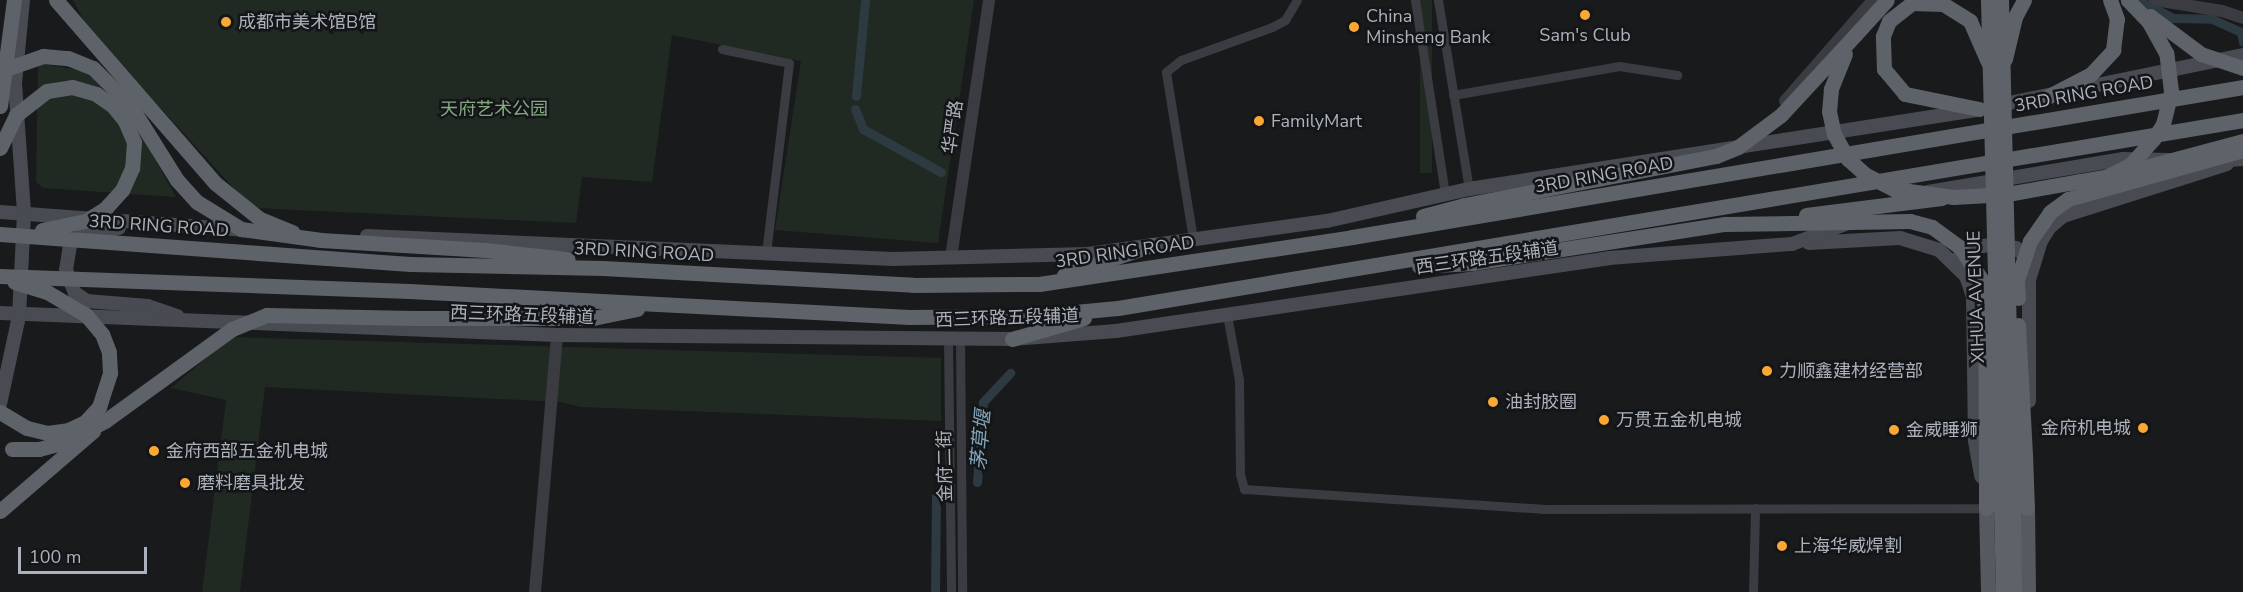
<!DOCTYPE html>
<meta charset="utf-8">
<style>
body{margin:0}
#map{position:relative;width:2243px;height:592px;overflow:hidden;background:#191a1c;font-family:"Nunito Sans","Noto Sans SC",sans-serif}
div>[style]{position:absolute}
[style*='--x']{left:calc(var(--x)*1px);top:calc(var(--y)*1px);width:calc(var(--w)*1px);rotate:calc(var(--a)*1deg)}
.green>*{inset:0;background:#212a22;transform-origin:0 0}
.canal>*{height:9px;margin:-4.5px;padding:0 4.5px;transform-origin:4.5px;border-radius:4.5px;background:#2e3a41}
.minor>*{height:9px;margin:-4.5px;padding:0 4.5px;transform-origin:4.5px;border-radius:4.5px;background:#3a3c41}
.tertiary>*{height:12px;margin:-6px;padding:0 6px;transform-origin:6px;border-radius:6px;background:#3a3c41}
.secondary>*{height:14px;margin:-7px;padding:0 7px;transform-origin:7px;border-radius:7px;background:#484b51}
.primary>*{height:15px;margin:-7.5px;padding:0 7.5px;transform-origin:7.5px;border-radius:7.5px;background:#565960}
.trunk>*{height:15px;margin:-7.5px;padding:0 7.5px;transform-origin:7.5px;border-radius:7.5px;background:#5e6269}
.trunk-bridge>*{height:15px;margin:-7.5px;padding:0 7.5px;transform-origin:7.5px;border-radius:7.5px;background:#5e6269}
.dots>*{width:16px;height:16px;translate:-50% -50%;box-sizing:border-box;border:3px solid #141517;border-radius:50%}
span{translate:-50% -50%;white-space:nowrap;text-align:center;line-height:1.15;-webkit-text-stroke:5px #141517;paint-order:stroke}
.poi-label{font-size:18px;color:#abb2bc}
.left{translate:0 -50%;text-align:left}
.right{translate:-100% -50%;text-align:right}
.street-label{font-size:18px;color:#abb2bc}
.park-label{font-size:18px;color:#83a882}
.water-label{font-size:20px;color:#82a3b8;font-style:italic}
.scale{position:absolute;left:18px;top:547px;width:129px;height:27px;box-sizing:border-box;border:3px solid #abb2bc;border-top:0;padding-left:8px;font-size:18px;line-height:21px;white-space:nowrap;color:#abb2bc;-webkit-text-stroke:4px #141517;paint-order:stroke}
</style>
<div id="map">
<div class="green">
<i style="clip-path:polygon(73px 0,974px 0,938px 243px,775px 230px,801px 61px,672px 35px,652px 182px,582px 177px,576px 223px,252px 208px,132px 77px,83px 19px)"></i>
<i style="left:1420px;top:0;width:12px;height:173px"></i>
<i style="clip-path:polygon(38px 63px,79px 70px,96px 79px,136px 125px,176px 197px,43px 188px,36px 182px)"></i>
<i style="clip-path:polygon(231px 337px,941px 358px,941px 421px,581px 407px,560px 402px,265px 387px,240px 592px,202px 592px,226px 400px,171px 388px)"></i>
</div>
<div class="canal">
<i style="--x:2138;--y:0;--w:39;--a:27"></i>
<i style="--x:2173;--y:18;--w:39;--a:1"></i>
<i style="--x:2212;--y:19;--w:32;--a:24"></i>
<i style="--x:2241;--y:32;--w:10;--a:79"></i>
<i style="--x:856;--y:96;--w:96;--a:-84.6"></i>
<i style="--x:855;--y:109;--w:22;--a:68"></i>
<i style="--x:863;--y:129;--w:89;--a:28.9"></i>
<i style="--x:977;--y:482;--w:80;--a:-85.7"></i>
<i style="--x:983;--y:402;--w:40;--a:-47"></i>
<i style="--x:935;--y:592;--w:96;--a:-89.4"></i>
<i style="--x:936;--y:496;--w:8;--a:-23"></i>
</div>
<div class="minor">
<i style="--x:1415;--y:0;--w:196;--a:81.2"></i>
<i style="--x:1438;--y:0;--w:192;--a:80.7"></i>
<i style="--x:722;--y:49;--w:68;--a:11.8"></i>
<i style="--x:789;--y:63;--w:191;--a:96.9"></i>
<i style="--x:1453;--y:95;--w:169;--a:-9.9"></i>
<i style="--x:1619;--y:66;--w:59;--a:8.8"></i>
<i style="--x:1193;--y:239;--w:169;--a:-99.2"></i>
<i style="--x:1166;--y:72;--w:19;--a:-39"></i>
<i style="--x:1181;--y:60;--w:97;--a:-19.9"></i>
<i style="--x:1272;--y:27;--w:15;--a:-28"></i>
<i style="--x:1285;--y:20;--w:23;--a:-59"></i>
<i style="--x:1227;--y:315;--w:66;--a:79.5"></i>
<i style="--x:1239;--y:380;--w:94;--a:89.4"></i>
<i style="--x:1240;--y:474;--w:16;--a:75"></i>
<i style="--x:1244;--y:489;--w:299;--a:3.8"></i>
<i style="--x:1542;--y:509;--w:444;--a:-0.1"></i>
<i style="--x:948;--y:339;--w:253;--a:89.3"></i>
<i style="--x:960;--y:339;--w:253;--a:89.5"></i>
<i style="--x:1753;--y:592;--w:84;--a:-88.6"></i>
</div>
<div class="tertiary">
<i style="--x:2155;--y:0;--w:68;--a:9.3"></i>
<i style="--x:2222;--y:11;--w:22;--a:18"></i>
<i style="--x:1785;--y:101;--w:134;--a:-48.9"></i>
<i style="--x:951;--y:258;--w:261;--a:-81.6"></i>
<i style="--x:535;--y:592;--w:258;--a:-85.1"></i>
</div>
<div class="secondary">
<i style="--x:1995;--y:106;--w:253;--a:-11.6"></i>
<i style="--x:2215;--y:161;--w:28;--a:-4"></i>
<i style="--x:1928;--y:192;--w:198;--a:-9.6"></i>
<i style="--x:2123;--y:159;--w:46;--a:1.2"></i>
<i style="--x:0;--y:212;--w:244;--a:4.2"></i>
<i style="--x:119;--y:228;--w:41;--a:167.3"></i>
<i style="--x:79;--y:237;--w:12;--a:138"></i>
<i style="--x:70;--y:245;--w:25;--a:99"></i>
<i style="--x:66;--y:270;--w:25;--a:69"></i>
<i style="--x:75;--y:293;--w:14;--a:34"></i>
<i style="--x:87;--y:301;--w:61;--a:4.7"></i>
<i style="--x:148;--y:306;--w:31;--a:19"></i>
<i style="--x:367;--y:236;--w:527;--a:2.5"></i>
<i style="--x:893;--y:259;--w:195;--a:-1.5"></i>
<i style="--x:1088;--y:254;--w:241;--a:-7.9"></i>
<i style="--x:1327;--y:221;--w:146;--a:-12.7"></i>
<i style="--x:1469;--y:189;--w:513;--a:-8.86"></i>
<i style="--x:1809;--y:243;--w:91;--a:-3.1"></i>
<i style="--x:1900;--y:238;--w:41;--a:17.1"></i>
<i style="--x:1939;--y:250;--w:37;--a:44"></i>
<i style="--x:1966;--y:276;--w:21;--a:71"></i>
<i style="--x:1973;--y:296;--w:145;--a:89.2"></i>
<i style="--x:1975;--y:441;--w:36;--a:80"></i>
<i style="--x:1957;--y:259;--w:20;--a:-37"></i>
<i style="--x:1973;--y:247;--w:28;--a:-6"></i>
<i style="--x:2001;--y:244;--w:16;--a:15"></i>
<i style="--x:2016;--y:248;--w:20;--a:41"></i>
<i style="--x:0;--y:313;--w:557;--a:2.26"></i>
<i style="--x:557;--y:335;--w:455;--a:0.5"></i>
<i style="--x:1012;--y:339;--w:104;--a:-4.4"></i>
<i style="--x:1116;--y:331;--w:498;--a:-8.4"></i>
<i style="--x:1609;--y:258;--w:184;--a:-4.4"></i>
<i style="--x:1792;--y:244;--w:63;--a:-20.4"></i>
<i style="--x:2029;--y:401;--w:121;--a:-90"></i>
<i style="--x:2029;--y:280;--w:39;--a:-73"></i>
<i style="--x:2040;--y:243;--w:17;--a:-59"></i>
<i style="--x:2049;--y:228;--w:18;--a:-41"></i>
<i style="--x:2063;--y:216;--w:172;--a:-17.6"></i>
<i style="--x:0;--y:404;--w:90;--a:-77.8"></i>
<i style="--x:19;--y:316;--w:104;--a:-87.2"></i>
<i style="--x:24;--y:212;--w:129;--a:-94"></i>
<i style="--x:15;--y:83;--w:83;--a:-84.5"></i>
</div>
<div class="primary">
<i style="--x:1986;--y:508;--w:84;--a:88.6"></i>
<i style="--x:2027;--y:508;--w:84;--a:89.3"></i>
</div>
<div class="trunk">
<i style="--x:1855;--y:35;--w:47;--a:-47.6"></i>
<i style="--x:2005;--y:59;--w:43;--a:-76.6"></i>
<i style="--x:2015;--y:17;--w:19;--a:-62"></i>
<i style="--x:2047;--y:97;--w:50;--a:-27.6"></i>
<i style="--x:2091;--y:74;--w:33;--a:-47"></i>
<i style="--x:2113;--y:50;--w:31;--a:-83"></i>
<i style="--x:2117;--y:19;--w:20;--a:-110"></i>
<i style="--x:0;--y:106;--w:107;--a:-82.5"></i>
<i style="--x:1979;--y:109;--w:76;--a:-168.5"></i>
<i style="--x:1905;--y:94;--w:33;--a:-130"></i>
<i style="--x:1884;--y:69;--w:33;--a:-92"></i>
<i style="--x:1883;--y:36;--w:16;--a:-68"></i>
<i style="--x:1889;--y:21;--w:29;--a:-38"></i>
<i style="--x:1912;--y:3;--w:31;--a:2"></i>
<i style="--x:1943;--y:4;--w:32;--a:32"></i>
<i style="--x:1970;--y:21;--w:45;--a:66.3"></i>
<i style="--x:2081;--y:181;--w:27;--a:-10"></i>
<i style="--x:1901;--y:203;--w:41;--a:-7"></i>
<i style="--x:1423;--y:216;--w:42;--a:-15"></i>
<i style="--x:485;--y:250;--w:83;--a:6.2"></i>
<i style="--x:410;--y:264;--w:193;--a:1.2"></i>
<i style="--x:603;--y:268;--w:310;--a:3.1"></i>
<i style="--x:913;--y:285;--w:126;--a:-0.5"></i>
<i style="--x:1039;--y:284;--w:317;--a:-8.5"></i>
<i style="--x:1352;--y:237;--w:904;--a:-9.56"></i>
<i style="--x:1419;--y:266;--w:53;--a:-3.2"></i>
<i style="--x:1472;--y:263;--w:256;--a:-8.8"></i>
<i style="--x:1064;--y:275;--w:93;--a:-18.8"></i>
<i style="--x:409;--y:291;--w:501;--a:2.98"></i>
<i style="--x:909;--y:317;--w:123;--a:-0.5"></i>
<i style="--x:1032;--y:316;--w:86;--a:-5.3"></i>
<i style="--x:1118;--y:308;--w:1141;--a:-9.49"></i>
<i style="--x:413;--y:318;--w:180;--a:0"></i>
<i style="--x:593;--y:318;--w:45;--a:-11.6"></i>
<i style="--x:1012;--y:339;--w:75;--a:-16.3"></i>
<i style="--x:1986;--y:449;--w:59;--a:90"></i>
<i style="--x:2025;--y:454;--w:54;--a:87.9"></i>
<i style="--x:2013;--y:507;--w:85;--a:89.3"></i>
<i style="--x:2001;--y:509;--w:83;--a:88.6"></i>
<i style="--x:0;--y:511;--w:123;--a:-40.7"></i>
</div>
<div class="trunk-bridge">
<i style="--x:56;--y:0;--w:242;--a:49"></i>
<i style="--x:215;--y:183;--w:58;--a:38.7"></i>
<i style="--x:260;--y:219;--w:35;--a:22"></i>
<i style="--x:1988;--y:0;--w:509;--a:88.54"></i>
<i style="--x:2001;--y:0;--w:507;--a:88.64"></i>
<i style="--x:2150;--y:16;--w:64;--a:36.7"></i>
<i style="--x:2201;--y:54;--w:44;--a:18.4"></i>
<i style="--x:1845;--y:54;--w:38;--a:112"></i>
<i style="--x:1831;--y:89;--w:22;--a:95"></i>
<i style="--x:1829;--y:111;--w:24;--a:78"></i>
<i style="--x:1834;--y:134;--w:29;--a:61"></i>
<i style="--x:1848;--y:159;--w:24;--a:42"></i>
<i style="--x:1866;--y:175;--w:31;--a:27"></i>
<i style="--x:1894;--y:189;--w:60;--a:7.7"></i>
<i style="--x:1953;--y:197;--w:54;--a:-3.2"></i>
<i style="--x:2007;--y:194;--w:75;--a:-10"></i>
<i style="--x:0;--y:71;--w:46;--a:-19.2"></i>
<i style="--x:43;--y:56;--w:25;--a:5"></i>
<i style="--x:68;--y:58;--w:27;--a:22"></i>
<i style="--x:93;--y:68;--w:52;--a:45"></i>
<i style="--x:130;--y:105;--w:89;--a:57.9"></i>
<i style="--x:177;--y:180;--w:30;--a:48"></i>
<i style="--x:197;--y:202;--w:52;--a:31.5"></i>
<i style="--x:241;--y:229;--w:81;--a:7.8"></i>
<i style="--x:321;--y:240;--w:164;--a:3.5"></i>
<i style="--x:0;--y:148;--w:37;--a:-64"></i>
<i style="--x:16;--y:115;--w:39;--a:-38"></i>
<i style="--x:47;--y:91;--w:25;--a:-9"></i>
<i style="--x:72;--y:87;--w:25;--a:16"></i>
<i style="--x:96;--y:94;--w:21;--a:35"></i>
<i style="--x:113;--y:106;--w:19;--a:51"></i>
<i style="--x:125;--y:121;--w:23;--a:67"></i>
<i style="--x:134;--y:142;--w:26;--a:94"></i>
<i style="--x:132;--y:168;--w:24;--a:114"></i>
<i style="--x:122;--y:190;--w:24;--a:132"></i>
<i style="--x:106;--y:208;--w:25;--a:148"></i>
<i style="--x:85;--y:221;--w:44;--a:168.2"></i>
<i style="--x:2123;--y:173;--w:124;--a:-14.9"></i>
<i style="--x:2108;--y:176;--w:25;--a:-27"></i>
<i style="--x:2130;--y:165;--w:36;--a:-48"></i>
<i style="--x:2154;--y:138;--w:17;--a:-57"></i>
<i style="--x:2163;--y:124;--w:34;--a:-76"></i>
<i style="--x:2171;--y:91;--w:38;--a:-97"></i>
<i style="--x:2166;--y:53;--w:37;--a:-119"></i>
<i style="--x:2148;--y:21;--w:29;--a:-134"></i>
<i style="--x:1464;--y:205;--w:257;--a:-11"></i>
<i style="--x:1716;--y:156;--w:24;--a:-22"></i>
<i style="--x:1738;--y:147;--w:54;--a:-36.7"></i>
<i style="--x:1781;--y:115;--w:109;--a:-47.2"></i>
<i style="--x:1806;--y:215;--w:96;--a:-7.2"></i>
<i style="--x:1725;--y:224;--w:185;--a:-0.9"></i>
<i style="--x:1910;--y:221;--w:23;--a:15"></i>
<i style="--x:1932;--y:227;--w:34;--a:36"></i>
<i style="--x:1960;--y:247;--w:45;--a:56.7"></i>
<i style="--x:1985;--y:285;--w:164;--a:89.7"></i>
<i style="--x:0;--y:234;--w:411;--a:4.2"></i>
<i style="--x:0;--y:276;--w:409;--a:2.1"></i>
<i style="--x:2018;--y:298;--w:18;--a:-93"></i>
<i style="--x:2017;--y:280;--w:41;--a:-71.6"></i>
<i style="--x:2030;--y:241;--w:35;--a:-55"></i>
<i style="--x:2050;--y:212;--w:22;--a:-36"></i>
<i style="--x:2068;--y:199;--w:182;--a:-15.6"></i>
<i style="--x:2018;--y:325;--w:129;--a:86.9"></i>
<i style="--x:0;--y:412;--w:31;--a:31"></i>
<i style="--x:27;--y:428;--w:21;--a:14"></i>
<i style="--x:47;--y:433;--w:21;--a:-8"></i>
<i style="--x:68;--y:430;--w:19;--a:-25"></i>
<i style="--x:85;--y:422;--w:21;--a:-47"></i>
<i style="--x:99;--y:407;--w:36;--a:-72"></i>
<i style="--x:110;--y:373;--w:21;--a:-93"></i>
<i style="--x:109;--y:352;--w:19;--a:-111"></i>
<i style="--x:102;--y:334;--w:25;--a:-130"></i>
<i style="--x:86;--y:315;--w:45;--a:-149.5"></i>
<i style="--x:47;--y:292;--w:34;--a:-163"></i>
<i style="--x:12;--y:449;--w:27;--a:0"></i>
<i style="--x:39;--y:449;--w:24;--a:-15"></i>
<i style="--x:62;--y:443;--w:48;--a:-27.1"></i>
<i style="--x:105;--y:421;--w:157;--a:-35.9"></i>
<i style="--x:232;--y:329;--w:38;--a:-22"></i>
<i style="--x:267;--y:315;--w:146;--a:1.2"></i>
</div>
<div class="dots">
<i style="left:1585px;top:15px;background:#faa733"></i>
<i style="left:226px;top:22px;background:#faa733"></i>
<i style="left:1354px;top:27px;background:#faa733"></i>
<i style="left:1259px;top:121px;background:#faa733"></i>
<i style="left:1767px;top:371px;background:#faa733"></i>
<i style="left:1493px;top:402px;background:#faa733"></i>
<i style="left:1604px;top:420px;background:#faa733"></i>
<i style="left:2143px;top:428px;background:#faa733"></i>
<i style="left:1894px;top:430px;background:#faa733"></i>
<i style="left:154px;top:451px;background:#faa733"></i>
<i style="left:185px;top:483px;background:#faa733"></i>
<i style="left:1782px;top:546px;background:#faa733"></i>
</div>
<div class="poi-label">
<span class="left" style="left:1366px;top:27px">China<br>Minsheng Bank</span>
<span class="left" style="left:238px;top:22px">成都市美术馆B馆</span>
<span style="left:1585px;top:35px">Sam's Club</span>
<span class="left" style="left:1271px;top:121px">FamilyMart</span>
<span class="left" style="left:1779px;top:371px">力顺鑫建材经营部</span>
<span class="left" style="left:1505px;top:402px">油封胶圈</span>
<span class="left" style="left:1616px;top:420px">万贯五金机电城</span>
<span class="right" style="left:2131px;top:428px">金府机电城</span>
<span class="left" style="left:1906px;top:430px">金威睡狮</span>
<span class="left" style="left:166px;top:451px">金府西部五金机电城</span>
<span class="left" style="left:197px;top:483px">磨料磨具批发</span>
<span class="left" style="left:1794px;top:546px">上海华威焊割</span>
</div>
<div class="street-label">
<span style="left:2084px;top:94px;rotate:-10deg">3RD RING ROAD</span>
<span style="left:953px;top:127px;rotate:-82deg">华严路</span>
<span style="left:1604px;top:175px;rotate:-10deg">3RD RING ROAD</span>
<span style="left:159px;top:226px;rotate:4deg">3RD RING ROAD</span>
<span style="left:644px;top:252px;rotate:3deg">3RD RING ROAD</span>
<span style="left:1125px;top:252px;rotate:-8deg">3RD RING ROAD</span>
<span style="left:1487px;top:258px;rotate:-8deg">西三环路五段辅道</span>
<span style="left:1976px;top:297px;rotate:-92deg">XIHUA AVENUE</span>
<span style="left:522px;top:315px;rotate:2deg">西三环路五段辅道</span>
<span style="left:1007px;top:318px;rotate:-2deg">西三环路五段辅道</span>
<span style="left:945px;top:466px;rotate:-91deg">金府二街</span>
</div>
<div class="park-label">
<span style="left:494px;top:109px">天府艺术公园</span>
</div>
<div class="water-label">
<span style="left:981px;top:440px;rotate:-85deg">茅草堰</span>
</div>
<div class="scale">100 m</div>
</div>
